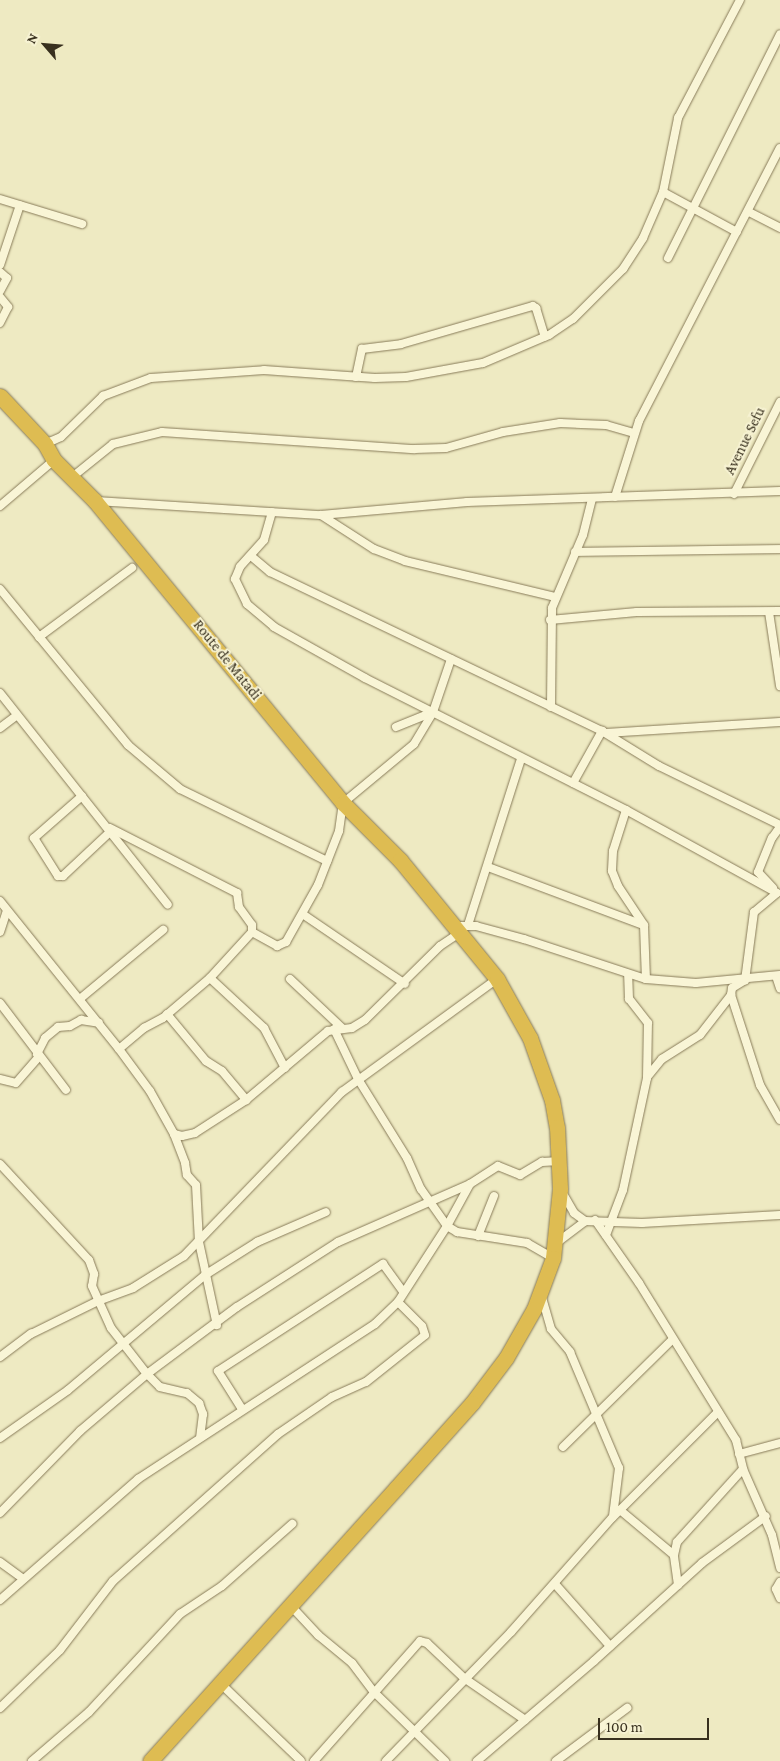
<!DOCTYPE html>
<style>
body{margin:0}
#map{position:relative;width:780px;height:1761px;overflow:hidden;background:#eeeac2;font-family:"Crimson Pro",serif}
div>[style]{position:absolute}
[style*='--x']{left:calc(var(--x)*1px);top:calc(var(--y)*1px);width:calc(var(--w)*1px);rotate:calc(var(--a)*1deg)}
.roads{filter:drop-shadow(0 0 1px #887b59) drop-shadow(0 0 1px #887b59)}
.street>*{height:8px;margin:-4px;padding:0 4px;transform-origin:4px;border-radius:4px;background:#f9f5d6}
.highway>*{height:15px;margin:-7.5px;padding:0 7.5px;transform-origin:7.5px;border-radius:7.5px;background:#debc52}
span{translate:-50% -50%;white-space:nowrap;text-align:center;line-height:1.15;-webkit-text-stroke:4px #f6f2d2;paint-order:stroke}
.street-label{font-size:15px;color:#38301e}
.north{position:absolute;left:20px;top:20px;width:50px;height:50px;-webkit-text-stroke:4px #f6f2d2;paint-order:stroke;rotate:297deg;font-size:14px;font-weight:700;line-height:20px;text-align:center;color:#38301e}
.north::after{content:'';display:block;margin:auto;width:18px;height:22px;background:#38301e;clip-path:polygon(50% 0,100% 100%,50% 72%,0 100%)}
.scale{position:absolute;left:598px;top:1718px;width:111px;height:22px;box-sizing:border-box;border:2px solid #38301e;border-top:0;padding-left:6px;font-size:15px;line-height:18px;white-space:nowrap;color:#38301e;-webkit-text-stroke:4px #f6f2d2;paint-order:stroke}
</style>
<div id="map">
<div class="roads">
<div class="street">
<i style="--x:663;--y:192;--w:84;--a:28.4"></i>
<i style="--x:0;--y:199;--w:86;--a:17"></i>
<i style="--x:749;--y:212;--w:35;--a:27"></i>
<i style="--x:668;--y:258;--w:250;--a:-63.4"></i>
<i style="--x:0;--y:265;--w:63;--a:-71.6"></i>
<i style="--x:0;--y:272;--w:9;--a:41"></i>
<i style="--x:7;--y:278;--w:15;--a:118"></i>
<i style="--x:0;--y:297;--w:13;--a:51"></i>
<i style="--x:8;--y:307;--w:18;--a:117"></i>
<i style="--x:356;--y:377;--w:29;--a:-78"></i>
<i style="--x:362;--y:349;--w:39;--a:-7"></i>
<i style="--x:401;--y:344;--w:137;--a:-16.1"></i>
<i style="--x:533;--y:306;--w:4;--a:34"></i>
<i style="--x:536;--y:308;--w:30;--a:73"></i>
<i style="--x:45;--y:444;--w:17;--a:-24"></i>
<i style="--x:61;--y:437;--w:59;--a:-44.3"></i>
<i style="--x:103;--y:396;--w:51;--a:-20.6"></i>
<i style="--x:151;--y:378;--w:113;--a:-4"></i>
<i style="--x:264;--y:370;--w:111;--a:4.1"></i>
<i style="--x:375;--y:378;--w:31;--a:-2"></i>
<i style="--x:406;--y:377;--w:78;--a:-10.3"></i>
<i style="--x:483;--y:363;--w:72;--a:-23"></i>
<i style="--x:549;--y:335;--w:29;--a:-34"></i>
<i style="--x:573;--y:319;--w:71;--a:-45"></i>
<i style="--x:623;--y:269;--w:37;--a:-57"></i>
<i style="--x:643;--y:238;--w:50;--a:-66.5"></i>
<i style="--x:663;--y:192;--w:76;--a:-78.5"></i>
<i style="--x:678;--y:118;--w:133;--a:-62.3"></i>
<i style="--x:71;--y:478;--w:54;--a:-39"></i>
<i style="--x:113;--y:444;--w:50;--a:-13.8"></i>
<i style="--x:162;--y:432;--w:253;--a:3.9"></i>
<i style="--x:414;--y:449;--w:32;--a:-2"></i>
<i style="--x:446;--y:448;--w:59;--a:-15.7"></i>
<i style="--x:503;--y:432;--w:58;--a:-9"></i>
<i style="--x:560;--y:423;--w:46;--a:2.5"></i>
<i style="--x:606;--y:425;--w:29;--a:16"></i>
<i style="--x:734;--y:494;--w:103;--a:-63.4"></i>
<i style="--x:615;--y:497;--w:80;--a:-72.5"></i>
<i style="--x:639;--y:421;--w:307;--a:-62.7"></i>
<i style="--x:96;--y:501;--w:225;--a:3.6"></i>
<i style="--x:321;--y:515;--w:147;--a:-5.1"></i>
<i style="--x:467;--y:502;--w:313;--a:-2"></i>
<i style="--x:0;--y:506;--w:71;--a:-40.4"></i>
<i style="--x:272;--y:512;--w:29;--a:106"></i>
<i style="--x:264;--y:540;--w:36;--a:132"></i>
<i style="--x:240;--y:567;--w:13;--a:113"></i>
<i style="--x:235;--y:579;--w:28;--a:64"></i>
<i style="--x:247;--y:604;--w:35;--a:40"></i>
<i style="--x:274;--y:627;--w:104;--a:29.3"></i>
<i style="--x:365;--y:678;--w:292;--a:26.8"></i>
<i style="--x:626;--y:810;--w:172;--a:28.8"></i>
<i style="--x:777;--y:893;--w:30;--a:140"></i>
<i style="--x:754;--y:912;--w:69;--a:97.5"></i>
<i style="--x:745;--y:980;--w:15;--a:148"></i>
<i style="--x:732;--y:988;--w:7;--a:98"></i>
<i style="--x:731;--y:995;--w:95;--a:72.1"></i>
<i style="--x:760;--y:1085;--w:40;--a:60.3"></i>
<i style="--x:321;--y:515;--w:63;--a:32.7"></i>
<i style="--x:374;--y:549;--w:33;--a:21"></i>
<i style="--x:405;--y:561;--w:154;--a:13.5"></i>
<i style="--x:575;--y:552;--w:205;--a:-0.8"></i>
<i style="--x:251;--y:556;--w:25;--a:40"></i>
<i style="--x:270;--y:572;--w:368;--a:25.6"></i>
<i style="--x:602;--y:731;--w:67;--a:31.6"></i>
<i style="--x:659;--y:766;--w:135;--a:26"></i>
<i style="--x:0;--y:589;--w:202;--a:50.6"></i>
<i style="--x:128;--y:745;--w:68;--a:40.2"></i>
<i style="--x:180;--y:789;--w:164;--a:26.1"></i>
<i style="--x:769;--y:612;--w:75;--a:81.5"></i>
<i style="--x:550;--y:620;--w:87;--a:-5.3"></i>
<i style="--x:637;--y:612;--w:143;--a:-0.4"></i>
<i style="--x:39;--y:637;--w:116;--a:-36.6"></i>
<i style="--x:0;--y:693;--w:270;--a:51.6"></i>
<i style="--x:551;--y:707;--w:99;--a:-89.4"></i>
<i style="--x:552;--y:608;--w:79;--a:-67"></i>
<i style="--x:583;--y:535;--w:37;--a:-76"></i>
<i style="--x:396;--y:727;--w:40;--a:-22"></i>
<i style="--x:0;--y:728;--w:21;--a:-37"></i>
<i style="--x:606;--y:733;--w:174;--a:-3.6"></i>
<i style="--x:573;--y:783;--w:60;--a:-60.9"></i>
<i style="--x:82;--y:796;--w:64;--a:138.8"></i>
<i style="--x:34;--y:838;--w:45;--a:57.7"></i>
<i style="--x:58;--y:876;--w:5;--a:0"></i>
<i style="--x:63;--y:876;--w:66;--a:-43.2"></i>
<i style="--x:626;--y:810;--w:43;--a:107.6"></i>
<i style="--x:613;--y:851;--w:20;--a:93"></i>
<i style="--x:612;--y:871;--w:16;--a:68"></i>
<i style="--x:618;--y:886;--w:47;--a:56.3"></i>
<i style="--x:644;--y:925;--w:54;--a:87.9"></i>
<i style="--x:110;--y:828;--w:143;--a:27.1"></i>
<i style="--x:237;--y:893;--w:14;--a:82"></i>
<i style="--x:239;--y:907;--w:22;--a:54"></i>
<i style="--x:252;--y:925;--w:7;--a:90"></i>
<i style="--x:488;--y:867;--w:165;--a:20.5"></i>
<i style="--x:773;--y:888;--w:22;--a:-133"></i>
<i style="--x:758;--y:872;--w:37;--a:-68"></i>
<i style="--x:772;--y:838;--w:14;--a:-54"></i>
<i style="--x:0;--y:901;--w:190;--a:51.2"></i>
<i style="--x:119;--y:1049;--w:52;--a:53.6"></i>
<i style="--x:150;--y:1091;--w:49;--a:60.8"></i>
<i style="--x:174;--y:1134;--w:31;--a:69"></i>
<i style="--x:185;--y:1163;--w:12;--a:81"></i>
<i style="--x:187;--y:1175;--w:13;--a:48"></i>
<i style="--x:196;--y:1185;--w:57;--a:87"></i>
<i style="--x:199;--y:1242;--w:85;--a:77.8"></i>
<i style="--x:304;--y:915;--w:122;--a:34.3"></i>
<i style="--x:468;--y:925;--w:174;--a:-72.3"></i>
<i style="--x:454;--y:926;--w:22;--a:0"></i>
<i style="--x:476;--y:926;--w:50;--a:15.2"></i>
<i style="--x:524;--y:939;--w:128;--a:18.2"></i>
<i style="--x:646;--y:979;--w:50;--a:4.6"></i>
<i style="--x:696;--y:983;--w:84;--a:-5.4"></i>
<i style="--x:0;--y:932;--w:22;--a:-72"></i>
<i style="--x:776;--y:976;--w:13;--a:72"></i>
<i style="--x:210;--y:978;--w:74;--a:42.8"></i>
<i style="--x:264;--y:1028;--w:45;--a:62.3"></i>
<i style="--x:290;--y:979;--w:71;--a:43.3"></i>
<i style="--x:81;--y:998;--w:107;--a:-39.7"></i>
<i style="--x:0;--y:1003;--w:109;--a:52.8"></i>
<i style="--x:167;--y:1014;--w:61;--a:50.3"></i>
<i style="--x:206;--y:1061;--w:19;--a:32"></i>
<i style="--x:222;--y:1071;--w:38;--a:50"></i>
<i style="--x:334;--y:1029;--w:55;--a:64.4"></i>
<i style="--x:358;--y:1079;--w:93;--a:58.2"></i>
<i style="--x:407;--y:1158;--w:34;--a:66"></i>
<i style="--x:421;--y:1189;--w:45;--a:54.9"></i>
<i style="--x:447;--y:1226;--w:12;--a:31"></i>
<i style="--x:457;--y:1232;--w:71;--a:8.9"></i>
<i style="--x:527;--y:1243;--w:30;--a:30"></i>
<i style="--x:119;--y:1049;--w:33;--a:-40"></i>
<i style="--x:144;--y:1028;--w:21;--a:-28"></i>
<i style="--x:163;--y:1018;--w:62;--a:-40.4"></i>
<i style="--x:210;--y:978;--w:62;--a:-47.6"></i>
<i style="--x:252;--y:932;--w:29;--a:29"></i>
<i style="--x:277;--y:946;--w:10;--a:-24"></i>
<i style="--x:286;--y:942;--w:65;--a:-60.7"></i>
<i style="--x:318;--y:885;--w:58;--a:-68.7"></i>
<i style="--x:339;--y:831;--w:28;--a:-82"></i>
<i style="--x:343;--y:803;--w:92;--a:-39.7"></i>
<i style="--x:414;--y:744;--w:37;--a:-59"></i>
<i style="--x:433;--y:712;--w:56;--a:-71.2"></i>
<i style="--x:37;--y:1054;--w:18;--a:-63"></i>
<i style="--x:45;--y:1038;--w:17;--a:-40"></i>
<i style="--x:58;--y:1027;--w:12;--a:-5"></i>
<i style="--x:70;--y:1026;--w:13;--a:-29"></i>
<i style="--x:81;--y:1020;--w:18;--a:9"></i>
<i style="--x:648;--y:1076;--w:22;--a:-51"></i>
<i style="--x:662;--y:1059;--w:45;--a:-32.3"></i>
<i style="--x:700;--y:1035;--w:51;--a:-52.2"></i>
<i style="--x:0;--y:1079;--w:16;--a:14"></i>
<i style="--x:16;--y:1083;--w:35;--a:-49"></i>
<i style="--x:174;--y:1134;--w:8;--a:14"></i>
<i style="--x:182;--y:1136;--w:13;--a:-13"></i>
<i style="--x:195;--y:1133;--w:61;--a:-32.9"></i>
<i style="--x:246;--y:1100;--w:107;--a:-40.1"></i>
<i style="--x:328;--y:1031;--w:24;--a:-7"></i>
<i style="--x:352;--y:1028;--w:15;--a:-32"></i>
<i style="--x:365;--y:1020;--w:105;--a:-44.6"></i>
<i style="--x:440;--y:946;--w:22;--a:-34"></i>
<i style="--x:0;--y:1164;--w:131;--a:47.2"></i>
<i style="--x:89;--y:1260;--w:15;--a:70"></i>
<i style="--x:94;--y:1274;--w:12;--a:99"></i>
<i style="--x:92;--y:1286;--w:46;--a:65.7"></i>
<i style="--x:111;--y:1328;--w:58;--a:52"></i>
<i style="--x:147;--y:1374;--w:18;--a:45"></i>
<i style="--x:160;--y:1387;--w:28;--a:13"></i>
<i style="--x:187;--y:1393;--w:16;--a:40"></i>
<i style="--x:199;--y:1403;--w:12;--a:70"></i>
<i style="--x:203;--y:1414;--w:23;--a:97"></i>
<i style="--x:562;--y:1192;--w:24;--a:60"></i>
<i style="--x:574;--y:1213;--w:14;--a:36"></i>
<i style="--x:585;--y:1221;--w:57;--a:2"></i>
<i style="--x:642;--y:1223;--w:138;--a:-3.3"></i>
<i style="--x:595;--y:1220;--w:77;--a:55.1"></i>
<i style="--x:639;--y:1283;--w:185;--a:58.3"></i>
<i style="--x:736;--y:1440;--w:30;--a:76"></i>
<i style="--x:743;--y:1469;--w:72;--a:66.3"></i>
<i style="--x:772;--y:1535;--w:34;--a:76"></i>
<i style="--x:606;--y:1235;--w:48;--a:-69.3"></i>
<i style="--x:623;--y:1190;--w:115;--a:-77.9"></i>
<i style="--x:647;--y:1078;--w:55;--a:-89"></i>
<i style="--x:648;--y:1023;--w:31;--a:-128"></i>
<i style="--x:629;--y:999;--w:24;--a:-92"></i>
<i style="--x:478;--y:1236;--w:43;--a:-68.2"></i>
<i style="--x:555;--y:1244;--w:38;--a:-37"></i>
<i style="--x:541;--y:1294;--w:36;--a:74"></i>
<i style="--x:551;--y:1329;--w:30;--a:50"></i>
<i style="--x:570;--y:1352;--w:126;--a:67.1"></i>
<i style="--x:619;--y:1468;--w:48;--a:97.1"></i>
<i style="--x:0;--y:1357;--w:39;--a:-37"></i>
<i style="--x:31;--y:1334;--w:75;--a:-26.2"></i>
<i style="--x:98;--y:1301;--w:37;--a:-20"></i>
<i style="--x:133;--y:1288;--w:60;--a:-32.1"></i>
<i style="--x:184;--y:1256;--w:228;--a:-46.1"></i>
<i style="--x:342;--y:1092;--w:192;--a:-36.1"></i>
<i style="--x:242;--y:1409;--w:45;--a:-122.3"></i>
<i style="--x:218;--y:1371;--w:197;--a:-33"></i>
<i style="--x:383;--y:1264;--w:34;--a:54"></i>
<i style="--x:0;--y:1438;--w:83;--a:-35.2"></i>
<i style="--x:68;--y:1390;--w:179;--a:-40"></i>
<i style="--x:205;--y:1275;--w:62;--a:-32.4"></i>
<i style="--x:257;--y:1242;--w:75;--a:-23.5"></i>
<i style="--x:563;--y:1447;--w:153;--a:-44.5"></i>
<i style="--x:739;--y:1454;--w:42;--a:-15"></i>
<i style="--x:615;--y:1510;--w:5;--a:0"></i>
<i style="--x:620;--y:1510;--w:70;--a:39.8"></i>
<i style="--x:0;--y:1513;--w:115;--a:-45.7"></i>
<i style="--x:80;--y:1431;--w:88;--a:-40.4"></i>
<i style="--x:147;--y:1374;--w:112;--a:-36.7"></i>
<i style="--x:237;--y:1307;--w:120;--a:-32.8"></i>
<i style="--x:338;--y:1242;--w:144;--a:-23.7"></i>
<i style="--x:470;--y:1184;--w:33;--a:-33"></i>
<i style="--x:498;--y:1166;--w:24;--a:22"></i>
<i style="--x:520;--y:1175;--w:26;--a:-31"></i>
<i style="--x:542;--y:1162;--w:18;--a:-3"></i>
<i style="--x:0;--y:1562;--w:27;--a:36"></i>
<i style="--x:780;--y:1582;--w:8;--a:120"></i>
<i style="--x:776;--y:1589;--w:10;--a:66"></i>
<i style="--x:555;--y:1584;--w:83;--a:48.4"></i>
<i style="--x:678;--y:1585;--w:30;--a:-98"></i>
<i style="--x:674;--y:1555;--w:13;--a:-77"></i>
<i style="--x:677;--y:1542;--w:98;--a:-47.9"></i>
<i style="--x:0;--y:1600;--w:184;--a:-41.2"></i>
<i style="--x:138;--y:1479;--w:283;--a:-33.2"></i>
<i style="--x:375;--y:1324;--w:32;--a:-44"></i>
<i style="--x:398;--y:1302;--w:90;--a:-57.2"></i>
<i style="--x:447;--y:1226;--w:48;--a:-61.3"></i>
<i style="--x:291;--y:1606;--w:40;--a:47"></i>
<i style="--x:318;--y:1635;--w:44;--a:39.5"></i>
<i style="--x:352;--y:1663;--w:38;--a:53"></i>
<i style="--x:375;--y:1693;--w:98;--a:44.2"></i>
<i style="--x:220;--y:1683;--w:112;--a:43.9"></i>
<i style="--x:0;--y:1708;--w:83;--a:-44"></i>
<i style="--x:60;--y:1650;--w:87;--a:-52.5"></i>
<i style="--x:113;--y:1581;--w:221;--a:-41.7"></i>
<i style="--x:278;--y:1434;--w:65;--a:-34.4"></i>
<i style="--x:332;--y:1397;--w:37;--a:-24"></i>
<i style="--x:366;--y:1382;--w:75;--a:-38.5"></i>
<i style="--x:425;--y:1335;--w:9;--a:-108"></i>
<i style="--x:422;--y:1326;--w:34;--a:-135"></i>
<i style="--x:32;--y:1761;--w:75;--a:-40.7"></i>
<i style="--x:89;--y:1712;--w:134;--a:-47.1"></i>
<i style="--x:180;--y:1614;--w:50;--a:-33.7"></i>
<i style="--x:222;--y:1586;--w:94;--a:-41.5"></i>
<i style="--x:314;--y:1761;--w:160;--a:-48.5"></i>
<i style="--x:420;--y:1641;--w:7;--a:16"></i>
<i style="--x:427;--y:1643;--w:51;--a:43.4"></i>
<i style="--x:464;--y:1678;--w:74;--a:34.5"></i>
<i style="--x:386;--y:1761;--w:180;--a:-45.9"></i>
<i style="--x:511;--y:1632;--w:152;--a:-48.5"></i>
<i style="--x:612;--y:1518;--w:150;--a:-45"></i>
<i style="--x:477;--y:1761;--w:154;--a:-40.5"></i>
<i style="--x:594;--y:1661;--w:146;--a:-42.2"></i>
<i style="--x:702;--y:1563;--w:79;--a:-36.3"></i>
<i style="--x:556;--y:1761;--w:89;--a:-36.7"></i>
</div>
<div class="highway">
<i style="--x:0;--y:396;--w:66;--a:46.8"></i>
<i style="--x:45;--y:444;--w:18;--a:61"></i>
<i style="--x:54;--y:460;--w:58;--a:45"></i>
<i style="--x:95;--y:501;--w:391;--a:50.6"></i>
<i style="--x:343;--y:803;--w:81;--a:45"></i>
<i style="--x:400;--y:860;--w:154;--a:50.8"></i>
<i style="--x:497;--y:979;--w:68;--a:60.8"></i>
<i style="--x:530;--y:1038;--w:66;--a:70.5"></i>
<i style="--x:552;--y:1100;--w:27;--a:80"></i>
<i style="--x:557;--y:1127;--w:62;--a:87.2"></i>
<i style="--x:560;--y:1189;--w:69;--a:95.8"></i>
<i style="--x:553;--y:1258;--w:54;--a:110.4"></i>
<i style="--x:534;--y:1309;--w:56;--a:119.7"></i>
<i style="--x:506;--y:1358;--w:56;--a:127.1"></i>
<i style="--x:472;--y:1403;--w:114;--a:131.8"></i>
<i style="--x:396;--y:1488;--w:367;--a:132"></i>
</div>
</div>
<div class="street-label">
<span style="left:745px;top:441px;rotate:-64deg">Avenue Sefu</span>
<span style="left:227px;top:660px;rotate:51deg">Route de Matadi</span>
</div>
<div class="north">N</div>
<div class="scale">100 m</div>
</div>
